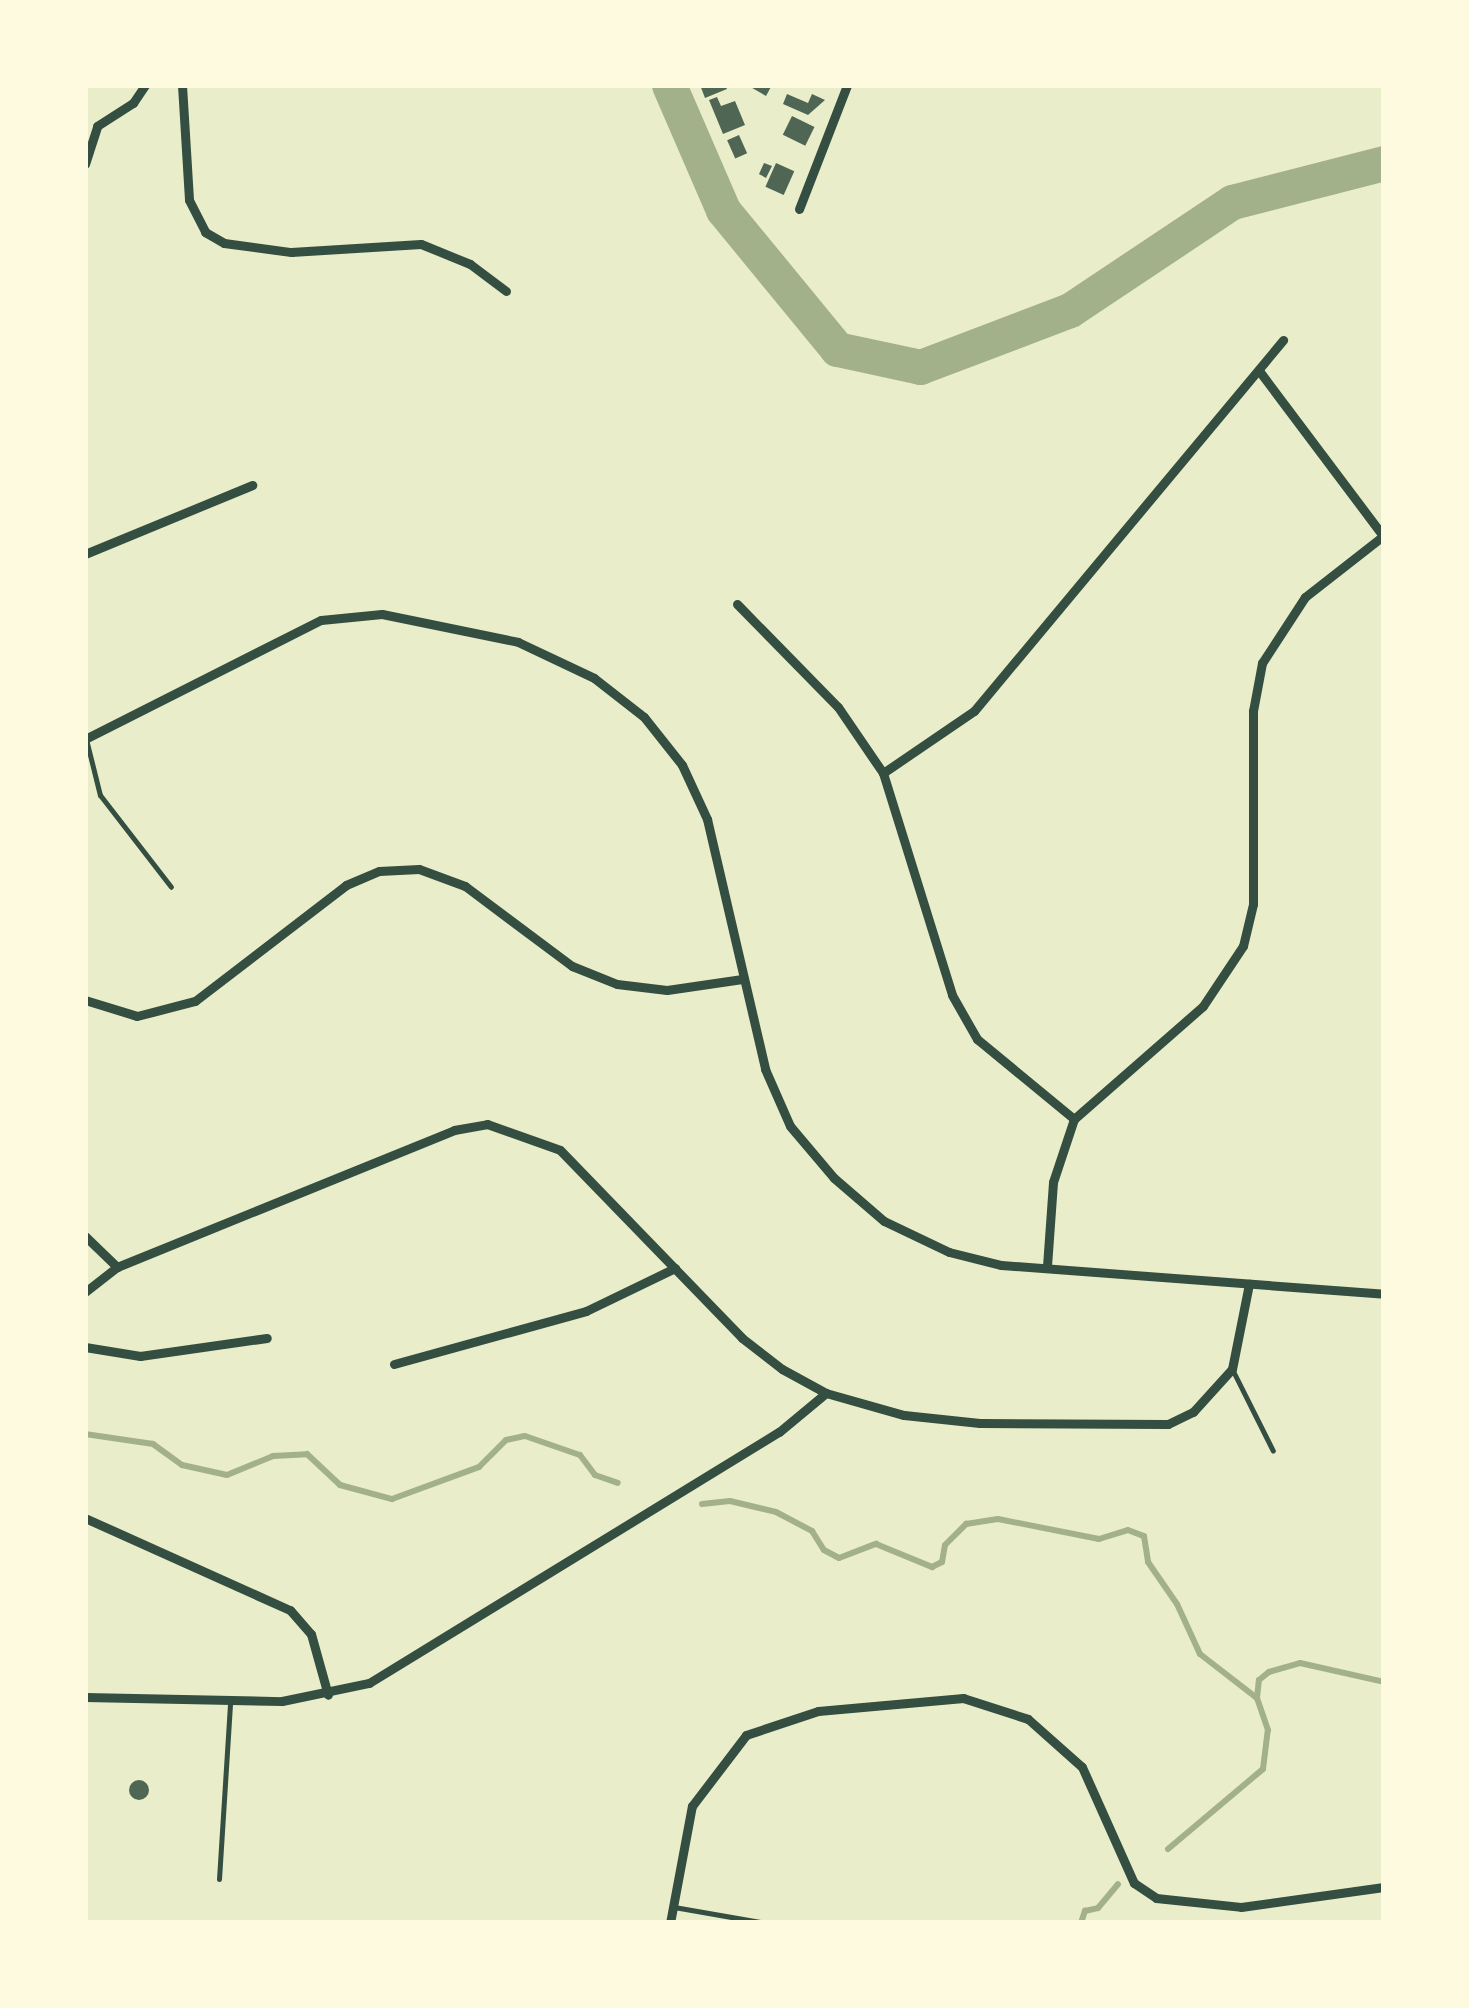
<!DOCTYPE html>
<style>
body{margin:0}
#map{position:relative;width:1469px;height:2008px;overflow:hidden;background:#e9edc9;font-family:"Roboto Condensed",sans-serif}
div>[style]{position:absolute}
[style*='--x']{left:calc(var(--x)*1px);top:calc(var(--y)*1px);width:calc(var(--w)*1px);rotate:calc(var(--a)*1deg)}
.stream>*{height:6px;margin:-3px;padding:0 3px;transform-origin:3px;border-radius:3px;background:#a3b18a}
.river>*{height:35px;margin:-17.5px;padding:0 17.5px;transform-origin:17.5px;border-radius:17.5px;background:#a3b18a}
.building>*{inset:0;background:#4f6655;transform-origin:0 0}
.round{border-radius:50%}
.service>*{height:5px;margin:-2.5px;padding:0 2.5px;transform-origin:2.5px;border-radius:2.5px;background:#344e41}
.minor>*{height:9px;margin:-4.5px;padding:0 4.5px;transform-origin:4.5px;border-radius:4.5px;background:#344e41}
span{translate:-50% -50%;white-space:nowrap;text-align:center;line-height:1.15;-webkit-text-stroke:9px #fefae0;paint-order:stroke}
.frame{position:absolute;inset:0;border:88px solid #fefae0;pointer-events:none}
</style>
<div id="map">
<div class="stream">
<i style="--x:85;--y:1434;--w:69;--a:8.4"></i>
<i style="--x:153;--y:1444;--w:36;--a:36"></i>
<i style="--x:182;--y:1465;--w:46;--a:12.5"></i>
<i style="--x:227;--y:1475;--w:50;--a:-22.4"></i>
<i style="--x:273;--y:1456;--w:34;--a:-3"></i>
<i style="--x:307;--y:1454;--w:45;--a:43.2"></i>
<i style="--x:340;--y:1485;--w:54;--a:15.1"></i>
<i style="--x:392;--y:1499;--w:93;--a:-20.2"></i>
<i style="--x:479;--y:1467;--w:38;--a:-45"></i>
<i style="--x:506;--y:1440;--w:19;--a:-12"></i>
<i style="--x:525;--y:1436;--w:58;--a:19.1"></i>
<i style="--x:580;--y:1455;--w:25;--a:53"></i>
<i style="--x:595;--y:1475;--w:24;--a:19"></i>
<i style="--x:702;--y:1504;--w:28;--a:-6"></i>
<i style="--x:730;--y:1501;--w:47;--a:13.4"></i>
<i style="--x:776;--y:1512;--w:41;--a:27.8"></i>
<i style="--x:812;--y:1531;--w:22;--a:58"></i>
<i style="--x:824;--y:1550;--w:17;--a:28"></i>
<i style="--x:839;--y:1558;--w:40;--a:-21"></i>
<i style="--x:876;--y:1544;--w:61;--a:22.3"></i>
<i style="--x:932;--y:1567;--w:11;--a:-27"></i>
<i style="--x:942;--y:1562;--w:17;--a:-80"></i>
<i style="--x:945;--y:1545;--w:30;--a:-45"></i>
<i style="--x:966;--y:1524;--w:32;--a:-9"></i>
<i style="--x:998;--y:1519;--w:103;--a:11.2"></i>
<i style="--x:1099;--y:1539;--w:30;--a:-17"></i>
<i style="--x:1128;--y:1530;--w:17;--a:21"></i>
<i style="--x:1144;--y:1536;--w:26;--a:81"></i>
<i style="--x:1148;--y:1562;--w:51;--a:55.4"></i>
<i style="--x:1177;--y:1604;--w:55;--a:65.3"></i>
<i style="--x:1200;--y:1654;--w:72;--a:37.7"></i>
<i style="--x:1168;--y:1849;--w:124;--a:-40.1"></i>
<i style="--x:1263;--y:1769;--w:39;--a:-83"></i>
<i style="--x:1268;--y:1730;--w:34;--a:-109"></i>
<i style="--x:1257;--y:1698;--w:18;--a:-84"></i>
<i style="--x:1259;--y:1680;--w:13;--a:-39"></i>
<i style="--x:1269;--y:1672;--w:32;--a:-16"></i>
<i style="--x:1300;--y:1663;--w:86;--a:12.7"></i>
<i style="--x:1081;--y:1923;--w:13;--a:-72"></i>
<i style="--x:1085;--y:1911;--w:13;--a:-13"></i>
<i style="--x:1098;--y:1908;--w:31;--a:-50"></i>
</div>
<div class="river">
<i style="--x:669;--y:85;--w:136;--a:66.6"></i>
<i style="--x:723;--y:210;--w:180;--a:50.6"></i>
<i style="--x:837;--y:349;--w:85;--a:12.2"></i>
<i style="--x:920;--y:367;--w:160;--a:-20.8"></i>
<i style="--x:1070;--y:310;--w:195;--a:-33.7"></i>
<i style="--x:1232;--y:202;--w:157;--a:-14.4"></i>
</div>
<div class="building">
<i style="clip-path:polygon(700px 85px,725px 85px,727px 89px,705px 98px)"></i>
<i style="clip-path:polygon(747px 85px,772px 85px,766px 96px)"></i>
<i style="clip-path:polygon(787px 94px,808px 103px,812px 94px,825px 100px,808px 115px,783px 104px)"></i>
<i style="clip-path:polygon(717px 97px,721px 106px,735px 101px,745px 125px,723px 134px,709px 100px)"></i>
<i style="left:792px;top:116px;width:25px;height:21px;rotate:26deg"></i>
<i style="left:739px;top:135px;width:20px;height:13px;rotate:66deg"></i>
<i style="clip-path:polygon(764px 163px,772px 166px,766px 178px,759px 174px)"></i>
<i style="left:776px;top:163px;width:20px;height:26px;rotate:24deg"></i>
<i class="round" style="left:129px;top:1780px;width:20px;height:20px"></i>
</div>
<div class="service">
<i style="--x:86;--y:739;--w:58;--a:76"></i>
<i style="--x:100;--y:795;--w:116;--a:52.3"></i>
<i style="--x:1233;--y:1371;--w:89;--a:63.4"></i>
<i style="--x:219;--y:1879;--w:177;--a:-86.4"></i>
<i style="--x:674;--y:1907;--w:93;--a:9.9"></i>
</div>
<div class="minor">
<i style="--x:182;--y:85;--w:115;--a:86.5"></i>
<i style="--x:189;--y:200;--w:36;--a:63"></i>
<i style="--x:205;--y:232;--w:22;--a:30"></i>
<i style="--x:224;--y:243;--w:68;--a:7.7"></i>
<i style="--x:291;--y:252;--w:130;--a:-3.5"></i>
<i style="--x:421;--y:244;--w:53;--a:22.2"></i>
<i style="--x:470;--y:264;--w:45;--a:36.9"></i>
<i style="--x:85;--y:164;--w:40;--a:-72"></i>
<i style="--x:97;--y:126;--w:43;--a:-32.6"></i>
<i style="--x:133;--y:103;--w:22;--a:-56"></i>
<i style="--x:799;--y:209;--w:133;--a:-68.8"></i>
<i style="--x:1260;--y:372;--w:206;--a:53.1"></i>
<i style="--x:85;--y:554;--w:181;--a:-22.4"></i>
<i style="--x:737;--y:604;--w:144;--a:45.6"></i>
<i style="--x:838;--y:707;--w:80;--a:55.7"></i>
<i style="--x:883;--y:773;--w:232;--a:72.7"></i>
<i style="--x:952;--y:995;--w:51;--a:60.4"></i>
<i style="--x:977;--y:1039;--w:126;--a:39.5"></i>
<i style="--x:85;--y:739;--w:264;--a:-26.8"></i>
<i style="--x:321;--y:620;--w:61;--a:-5.6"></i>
<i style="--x:382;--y:614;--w:139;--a:11.6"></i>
<i style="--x:518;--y:642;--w:84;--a:25.3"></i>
<i style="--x:594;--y:678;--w:63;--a:38"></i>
<i style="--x:644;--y:717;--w:61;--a:51.6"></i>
<i style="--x:682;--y:765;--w:60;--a:65.2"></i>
<i style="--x:707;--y:819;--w:257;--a:76.9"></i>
<i style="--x:765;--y:1069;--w:62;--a:66.3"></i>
<i style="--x:790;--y:1126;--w:68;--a:49.8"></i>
<i style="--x:834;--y:1178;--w:66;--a:40.7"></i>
<i style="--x:884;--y:1221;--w:72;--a:25.5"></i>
<i style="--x:949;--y:1252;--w:54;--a:14"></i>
<i style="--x:1001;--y:1265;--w:384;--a:4.3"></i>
<i style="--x:883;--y:773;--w:110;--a:-34.3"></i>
<i style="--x:974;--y:711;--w:483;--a:-50.2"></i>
<i style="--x:85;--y:1000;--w:54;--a:17.1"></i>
<i style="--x:137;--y:1016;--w:60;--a:-14.5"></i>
<i style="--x:195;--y:1001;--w:190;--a:-37.5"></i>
<i style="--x:346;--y:885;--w:36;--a:-23"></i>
<i style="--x:379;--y:871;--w:40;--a:-2.9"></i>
<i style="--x:419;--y:869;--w:49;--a:20.3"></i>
<i style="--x:465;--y:886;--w:134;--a:36.8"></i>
<i style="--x:572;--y:966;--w:48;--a:21.8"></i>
<i style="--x:617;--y:984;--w:50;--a:6.8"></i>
<i style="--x:667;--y:990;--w:76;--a:-8.3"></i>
<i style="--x:85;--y:1236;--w:45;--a:44.1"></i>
<i style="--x:1047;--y:1266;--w:84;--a:-85.9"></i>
<i style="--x:1053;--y:1182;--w:66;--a:-71.6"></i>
<i style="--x:1074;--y:1119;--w:171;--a:-41.2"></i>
<i style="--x:1203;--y:1006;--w:72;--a:-56.3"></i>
<i style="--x:1243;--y:946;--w:43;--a:-76.6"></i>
<i style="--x:1253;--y:904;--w:193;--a:-90"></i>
<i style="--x:1253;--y:711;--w:49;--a:-79.4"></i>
<i style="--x:1262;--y:663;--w:79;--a:-56.9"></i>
<i style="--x:1305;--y:597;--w:99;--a:-38"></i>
<i style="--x:85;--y:1292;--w:41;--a:-38"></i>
<i style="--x:117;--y:1267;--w:364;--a:-22.1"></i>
<i style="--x:454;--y:1130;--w:34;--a:-10"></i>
<i style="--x:487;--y:1124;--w:77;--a:19.6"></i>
<i style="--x:560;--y:1150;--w:262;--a:45.9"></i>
<i style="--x:742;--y:1338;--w:51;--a:37.8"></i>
<i style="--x:782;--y:1369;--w:50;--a:28.6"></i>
<i style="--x:826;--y:1393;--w:81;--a:15.8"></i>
<i style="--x:904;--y:1415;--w:76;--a:6"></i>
<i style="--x:980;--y:1423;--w:188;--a:0.3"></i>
<i style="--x:1168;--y:1424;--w:28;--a:-26"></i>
<i style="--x:1193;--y:1412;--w:58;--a:-47.8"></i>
<i style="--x:1232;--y:1369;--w:87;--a:-78.7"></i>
<i style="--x:85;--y:1347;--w:56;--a:9.3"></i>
<i style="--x:140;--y:1356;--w:128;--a:-8.1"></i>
<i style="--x:394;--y:1364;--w:199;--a:-15.4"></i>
<i style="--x:586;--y:1311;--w:99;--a:-25.8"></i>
<i style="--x:85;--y:1518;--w:225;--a:24.2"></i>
<i style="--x:290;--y:1610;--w:32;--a:49"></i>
<i style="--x:311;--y:1634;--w:63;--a:74.4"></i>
<i style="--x:85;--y:1697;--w:197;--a:1.2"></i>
<i style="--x:282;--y:1701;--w:89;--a:-11.7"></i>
<i style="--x:369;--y:1683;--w:481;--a:-31.5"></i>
<i style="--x:779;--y:1432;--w:61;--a:-39.7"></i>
<i style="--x:670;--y:1923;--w:119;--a:-79.4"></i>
<i style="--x:692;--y:1806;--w:89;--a:-52.7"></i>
<i style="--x:746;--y:1735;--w:76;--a:-18.4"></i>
<i style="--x:818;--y:1711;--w:146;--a:-5.1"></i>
<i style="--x:963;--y:1698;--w:68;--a:17.9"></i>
<i style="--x:1028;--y:1719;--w:72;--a:41.6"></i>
<i style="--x:1082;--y:1767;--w:127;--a:65.9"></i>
<i style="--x:1134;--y:1883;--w:27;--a:34"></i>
<i style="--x:1156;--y:1898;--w:85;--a:6"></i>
<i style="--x:1241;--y:1907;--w:144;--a:-8"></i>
</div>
<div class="frame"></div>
</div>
